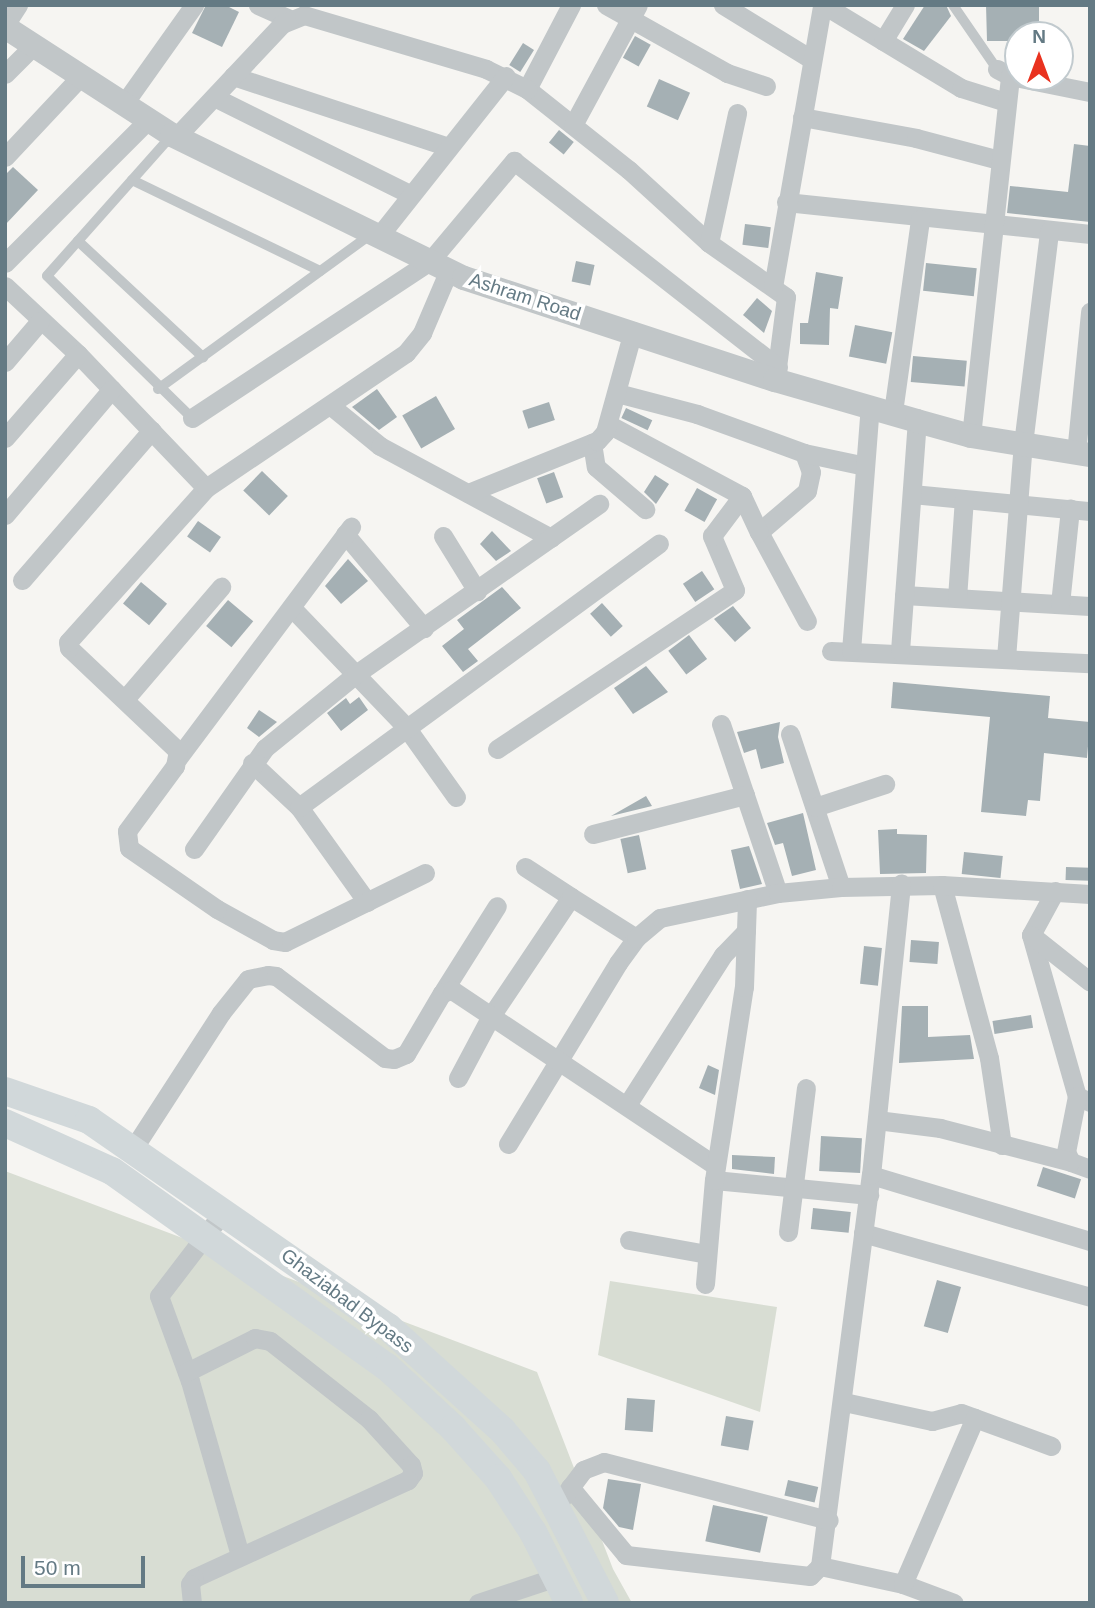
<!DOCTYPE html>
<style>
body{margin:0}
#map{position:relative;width:1095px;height:1608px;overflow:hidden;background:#f6f5f2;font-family:Arial,sans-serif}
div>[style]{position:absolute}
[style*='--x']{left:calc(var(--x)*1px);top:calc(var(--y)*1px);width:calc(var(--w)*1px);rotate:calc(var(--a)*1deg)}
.green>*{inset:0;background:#d8ddd3}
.building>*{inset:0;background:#a5b0b4;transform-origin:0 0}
.service>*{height:10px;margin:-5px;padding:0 5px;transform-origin:5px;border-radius:5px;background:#c1c6c8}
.minor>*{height:19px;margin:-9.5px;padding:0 9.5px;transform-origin:9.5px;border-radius:9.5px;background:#c1c6c8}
.tertiary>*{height:24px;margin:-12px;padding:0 12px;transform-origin:12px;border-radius:12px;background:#c1c6c8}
.secondary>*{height:28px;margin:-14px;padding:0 14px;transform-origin:14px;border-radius:14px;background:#d1d8da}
span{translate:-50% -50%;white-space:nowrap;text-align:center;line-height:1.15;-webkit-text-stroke:7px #fff;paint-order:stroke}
.street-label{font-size:19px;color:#647a84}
.frame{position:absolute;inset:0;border:7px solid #647a84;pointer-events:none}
.north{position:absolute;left:1004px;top:21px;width:70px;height:70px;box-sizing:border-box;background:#fff;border:2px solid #c1cace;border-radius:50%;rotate:0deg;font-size:19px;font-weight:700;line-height:28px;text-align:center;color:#647a84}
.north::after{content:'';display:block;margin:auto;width:24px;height:32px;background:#e9321f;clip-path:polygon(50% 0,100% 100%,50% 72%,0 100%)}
.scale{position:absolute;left:21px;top:1556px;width:124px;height:32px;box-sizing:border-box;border:4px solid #647a84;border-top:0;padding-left:9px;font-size:21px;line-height:24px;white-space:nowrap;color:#647a84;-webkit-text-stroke:5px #fff;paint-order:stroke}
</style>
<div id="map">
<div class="green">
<i style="clip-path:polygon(5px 1171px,537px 1372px,613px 1569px,632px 1603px,5px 1603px)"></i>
<i style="clip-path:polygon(610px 1281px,777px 1307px,760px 1412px,598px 1355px)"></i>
</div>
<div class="building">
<i style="clip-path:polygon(206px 5px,225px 5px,239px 12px,222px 47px,192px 33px)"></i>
<i style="clip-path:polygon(925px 5px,946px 5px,951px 16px,924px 51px,903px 39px)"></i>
<i style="clip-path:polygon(986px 5px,1039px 5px,1039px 35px,1018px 35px,1018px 41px,987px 41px)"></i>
<i style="left:635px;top:36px;width:18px;height:25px;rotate:29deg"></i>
<i style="left:523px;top:43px;width:13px;height:26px;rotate:32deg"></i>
<i style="left:659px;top:79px;width:34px;height:30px;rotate:24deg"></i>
<i style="left:559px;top:130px;width:19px;height:16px;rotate:39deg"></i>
<i style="clip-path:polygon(1074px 144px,1090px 146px,1090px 222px,1007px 213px,1010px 186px,1068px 192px)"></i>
<i style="clip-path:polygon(13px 167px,38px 190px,5px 225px,5px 175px)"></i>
<i style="left:745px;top:224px;width:26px;height:21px;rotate:7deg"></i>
<i style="left:576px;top:261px;width:19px;height:21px;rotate:12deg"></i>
<i style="left:926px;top:263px;width:51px;height:28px;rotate:6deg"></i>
<i style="clip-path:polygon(816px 272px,843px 277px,838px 309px,830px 308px,829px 345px,800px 344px,800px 323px,808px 323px)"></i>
<i style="clip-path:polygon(757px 298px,772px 311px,764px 333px,743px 315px)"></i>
<i style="left:855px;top:325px;width:38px;height:32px;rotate:11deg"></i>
<i style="left:913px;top:356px;width:54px;height:26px;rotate:5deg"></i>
<i style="clip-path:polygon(377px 389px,397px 417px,379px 430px,352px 407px)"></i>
<i style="left:436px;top:396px;width:38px;height:39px;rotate:60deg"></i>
<i style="left:549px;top:402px;width:19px;height:28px;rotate:72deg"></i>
<i style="left:626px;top:408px;width:29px;height:11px;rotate:25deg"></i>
<i style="left:262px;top:471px;width:36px;height:27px;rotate:44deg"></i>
<i style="left:554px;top:472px;width:27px;height:18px;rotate:70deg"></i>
<i style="clip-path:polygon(655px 475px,669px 484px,656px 504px,644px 492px)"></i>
<i style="left:697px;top:488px;width:23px;height:26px;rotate:29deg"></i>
<i style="left:198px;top:521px;width:28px;height:19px;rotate:35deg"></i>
<i style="clip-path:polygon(492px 531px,511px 551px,496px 561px,480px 544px)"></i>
<i style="clip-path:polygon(348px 559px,368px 581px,341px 604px,325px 586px)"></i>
<i style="left:702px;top:571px;width:22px;height:23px;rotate:56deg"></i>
<i style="left:141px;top:582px;width:34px;height:28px;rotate:40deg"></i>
<i style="clip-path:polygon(502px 587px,521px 608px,468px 649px,478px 661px,463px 672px,442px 646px,464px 629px,457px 620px)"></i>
<i style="left:228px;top:600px;width:33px;height:34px;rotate:40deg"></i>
<i style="left:602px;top:603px;width:31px;height:16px;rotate:48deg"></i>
<i style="clip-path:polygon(733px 606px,751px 628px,735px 642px,714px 619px)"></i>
<i style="left:689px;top:635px;width:30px;height:26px;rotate:53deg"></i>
<i style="clip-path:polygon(646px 666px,668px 692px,633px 714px,614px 688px)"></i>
<i style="clip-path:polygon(893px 682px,1050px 696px,1048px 718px,1090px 722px,1087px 758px,1044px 753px,1040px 801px,1028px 800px,1026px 816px,981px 812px,990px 717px,891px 708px)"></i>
<i style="clip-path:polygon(359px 697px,368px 710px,341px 731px,327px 713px,346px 698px,350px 704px)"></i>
<i style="clip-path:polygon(259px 710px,277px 722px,259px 737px,247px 728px)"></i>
<i style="clip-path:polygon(780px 722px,778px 737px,784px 763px,761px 769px,756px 749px,744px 753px,737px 732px)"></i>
<i style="clip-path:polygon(646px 796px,652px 806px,611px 816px)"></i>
<i style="clip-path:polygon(803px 813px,816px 870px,792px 876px,783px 843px,775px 845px,767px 823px)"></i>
<i style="clip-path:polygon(897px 829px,897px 834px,927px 835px,926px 873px,880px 874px,878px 830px)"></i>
<i style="left:639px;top:835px;width:35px;height:19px;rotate:78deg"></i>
<i style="clip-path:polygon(749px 846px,762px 884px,740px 889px,731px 850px)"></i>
<i style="left:964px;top:852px;width:39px;height:22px;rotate:6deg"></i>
<i style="left:1066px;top:867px;width:24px;height:13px;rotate:2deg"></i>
<i style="left:911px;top:940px;width:28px;height:22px;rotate:4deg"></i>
<i style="left:864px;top:946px;width:18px;height:38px;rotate:6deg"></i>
<i style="clip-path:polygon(902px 1006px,928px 1006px,928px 1037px,970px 1035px,974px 1059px,899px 1063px)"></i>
<i style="left:1031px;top:1015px;width:13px;height:39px;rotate:81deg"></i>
<i style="clip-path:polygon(708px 1065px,719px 1070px,715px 1095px,699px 1088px)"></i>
<i style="left:821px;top:1136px;width:41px;height:35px;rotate:3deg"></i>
<i style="clip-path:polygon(732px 1155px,775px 1157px,774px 1174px,732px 1169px)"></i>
<i style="left:1043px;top:1167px;width:40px;height:20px;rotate:18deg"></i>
<i style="left:813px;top:1208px;width:38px;height:21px;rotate:6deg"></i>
<i style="left:937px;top:1280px;width:25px;height:48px;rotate:16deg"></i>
<i style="left:627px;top:1398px;width:28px;height:32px;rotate:4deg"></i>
<i style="left:726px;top:1416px;width:28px;height:30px;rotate:10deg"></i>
<i style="clip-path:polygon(608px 1479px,641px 1484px,633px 1530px,619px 1527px,603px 1508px)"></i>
<i style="left:788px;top:1480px;width:31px;height:16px;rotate:13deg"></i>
<i style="left:713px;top:1505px;width:56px;height:37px;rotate:12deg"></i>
</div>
<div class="service">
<i style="--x:953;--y:5;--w:78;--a:55.5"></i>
<i style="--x:172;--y:135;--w:188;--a:131.6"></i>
<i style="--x:47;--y:276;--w:203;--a:44.4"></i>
<i style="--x:132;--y:180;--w:209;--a:25.8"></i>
<i style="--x:78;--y:241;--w:171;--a:42.9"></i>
<i style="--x:158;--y:389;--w:262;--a:-36"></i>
</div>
<div class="minor">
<i style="--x:258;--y:5;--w:35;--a:24"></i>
<i style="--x:571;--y:5;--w:95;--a:117.6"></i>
<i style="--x:527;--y:89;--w:130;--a:38.5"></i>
<i style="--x:629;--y:170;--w:108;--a:42.4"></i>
<i style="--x:709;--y:243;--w:94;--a:35"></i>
<i style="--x:786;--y:297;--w:79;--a:97.3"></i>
<i style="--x:606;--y:5;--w:139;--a:29.3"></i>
<i style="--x:727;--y:73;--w:41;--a:18.4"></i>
<i style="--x:723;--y:5;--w:103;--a:31.5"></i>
<i style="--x:824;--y:5;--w:160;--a:31.2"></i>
<i style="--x:961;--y:88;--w:47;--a:17.3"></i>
<i style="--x:5;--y:25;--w:24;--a:-57"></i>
<i style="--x:883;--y:41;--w:42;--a:-58.6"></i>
<i style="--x:997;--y:69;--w:15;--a:28"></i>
<i style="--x:1010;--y:76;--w:82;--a:11.3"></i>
<i style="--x:5;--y:74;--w:40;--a:-45"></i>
<i style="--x:233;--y:76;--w:227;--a:18.2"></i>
<i style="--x:214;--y:97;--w:220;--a:26.4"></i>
<i style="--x:123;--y:105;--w:123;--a:-54.6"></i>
<i style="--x:802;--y:117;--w:116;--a:10.4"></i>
<i style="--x:916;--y:138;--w:86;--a:14.8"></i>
<i style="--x:573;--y:125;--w:136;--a:-61.6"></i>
<i style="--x:176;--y:137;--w:155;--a:-46.8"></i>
<i style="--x:282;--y:24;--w:24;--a:-22"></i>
<i style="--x:304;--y:15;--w:190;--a:16.5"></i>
<i style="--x:486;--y:69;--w:46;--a:26"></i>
<i style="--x:5;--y:157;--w:110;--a:-46.8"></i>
<i style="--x:786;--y:202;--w:306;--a:6"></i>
<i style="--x:379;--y:236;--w:204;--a:-51.6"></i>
<i style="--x:709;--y:243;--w:133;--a:-77.8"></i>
<i style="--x:5;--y:263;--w:201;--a:-45"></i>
<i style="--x:5;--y:286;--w:100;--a:43"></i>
<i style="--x:78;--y:354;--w:185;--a:46.3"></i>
<i style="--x:773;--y:287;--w:286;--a:-80.1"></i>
<i style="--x:5;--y:362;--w:54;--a:-49.5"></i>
<i style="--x:617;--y:393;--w:83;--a:14.7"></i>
<i style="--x:697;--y:414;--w:114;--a:20"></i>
<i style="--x:804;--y:453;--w:20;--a:70"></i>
<i style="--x:811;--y:472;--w:19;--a:102"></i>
<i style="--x:807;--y:491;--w:63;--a:139.5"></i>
<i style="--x:759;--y:532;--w:101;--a:61.7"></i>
<i style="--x:331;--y:406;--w:63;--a:39.2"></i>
<i style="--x:380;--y:446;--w:194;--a:28.3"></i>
<i style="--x:893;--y:412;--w:195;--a:-82"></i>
<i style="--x:192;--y:418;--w:285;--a:-33.4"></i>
<i style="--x:430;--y:261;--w:131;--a:-50"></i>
<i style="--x:514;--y:161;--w:335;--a:38"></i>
<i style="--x:608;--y:424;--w:152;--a:28.2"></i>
<i style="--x:742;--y:496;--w:40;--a:65"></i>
<i style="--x:971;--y:436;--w:362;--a:-83.8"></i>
<i style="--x:5;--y:438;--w:111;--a:-49"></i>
<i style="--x:592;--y:443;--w:24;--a:81"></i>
<i style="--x:596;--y:467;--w:65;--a:40.6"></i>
<i style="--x:804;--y:453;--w:62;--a:12"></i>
<i style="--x:1076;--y:453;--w:142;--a:-84.3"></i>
<i style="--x:468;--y:493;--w:139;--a:-22"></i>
<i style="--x:597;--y:441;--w:12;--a:-48"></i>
<i style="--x:605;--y:432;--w:105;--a:-74.5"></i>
<i style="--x:912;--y:494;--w:179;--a:5.5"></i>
<i style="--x:5;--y:515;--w:165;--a:-49.7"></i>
<i style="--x:345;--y:534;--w:123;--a:50"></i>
<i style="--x:443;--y:536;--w:65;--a:58.3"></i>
<i style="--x:22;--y:580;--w:198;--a:-49.1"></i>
<i style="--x:904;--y:595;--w:186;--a:3.4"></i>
<i style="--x:957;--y:598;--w:99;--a:-86"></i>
<i style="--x:1060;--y:604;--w:96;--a:-84"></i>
<i style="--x:292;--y:608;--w:165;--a:46.2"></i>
<i style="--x:406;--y:727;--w:86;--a:54.5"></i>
<i style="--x:831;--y:651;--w:259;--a:2.7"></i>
<i style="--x:851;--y:651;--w:246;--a:-85.6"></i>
<i style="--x:900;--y:651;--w:231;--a:-85.8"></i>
<i style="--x:1006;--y:658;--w:215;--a:-85.5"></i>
<i style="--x:1023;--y:444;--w:214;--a:-83"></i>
<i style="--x:125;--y:699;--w:148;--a:-49.4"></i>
<i style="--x:721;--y:724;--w:178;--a:71.4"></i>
<i style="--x:790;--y:734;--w:161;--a:71.6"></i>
<i style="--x:497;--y:749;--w:286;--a:-33.7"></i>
<i style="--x:735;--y:590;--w:59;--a:-113.1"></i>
<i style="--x:712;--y:536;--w:50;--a:-53.1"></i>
<i style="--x:178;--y:758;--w:289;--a:-53.2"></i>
<i style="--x:252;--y:763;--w:64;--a:43.1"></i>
<i style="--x:299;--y:807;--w:117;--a:54.4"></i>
<i style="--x:299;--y:807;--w:446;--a:-36.2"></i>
<i style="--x:815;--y:807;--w:74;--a:-18.2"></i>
<i style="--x:593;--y:834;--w:157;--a:-14.4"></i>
<i style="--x:194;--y:849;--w:123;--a:-54.9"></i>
<i style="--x:265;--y:748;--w:117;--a:-39.1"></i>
<i style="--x:356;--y:674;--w:297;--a:-35"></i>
<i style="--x:525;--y:867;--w:55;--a:33.1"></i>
<i style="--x:425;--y:873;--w:156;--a:153.8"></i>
<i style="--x:285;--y:942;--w:12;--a:-171"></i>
<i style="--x:273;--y:940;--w:64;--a:-151"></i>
<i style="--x:217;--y:909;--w:107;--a:-145.3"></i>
<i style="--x:129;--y:848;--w:17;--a:-97"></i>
<i style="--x:127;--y:831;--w:81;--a:-53.6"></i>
<i style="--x:175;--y:766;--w:15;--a:-79"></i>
<i style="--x:178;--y:751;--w:150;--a:-136.6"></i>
<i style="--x:69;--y:648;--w:6;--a:-99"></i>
<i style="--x:68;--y:642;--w:207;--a:-48.1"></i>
<i style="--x:206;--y:488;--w:241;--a:-34"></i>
<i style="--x:406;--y:353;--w:26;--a:-51"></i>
<i style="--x:422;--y:333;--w:69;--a:-66.8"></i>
<i style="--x:942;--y:885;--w:179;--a:74.8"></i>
<i style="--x:989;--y:1058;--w:88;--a:81.5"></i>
<i style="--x:1055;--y:891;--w:50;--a:118.6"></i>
<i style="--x:1031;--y:935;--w:167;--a:74.1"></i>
<i style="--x:1077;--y:1096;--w:14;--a:25"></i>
<i style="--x:1031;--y:935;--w:75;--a:38.5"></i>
<i style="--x:444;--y:990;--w:99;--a:-57.8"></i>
<i style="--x:458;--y:1078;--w:70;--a:-62"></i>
<i style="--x:491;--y:1016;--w:143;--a:-56.1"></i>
<i style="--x:571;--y:897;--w:77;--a:32.2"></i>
<i style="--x:1077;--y:1096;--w:57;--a:101.1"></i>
<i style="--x:1066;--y:1152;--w:11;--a:63"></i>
<i style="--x:1071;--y:1162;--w:20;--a:20"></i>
<i style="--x:627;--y:1105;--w:178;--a:-57.4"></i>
<i style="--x:723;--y:955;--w:33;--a:-46"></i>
<i style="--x:877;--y:1120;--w:64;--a:7.2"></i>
<i style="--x:940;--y:1128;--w:135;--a:14.5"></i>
<i style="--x:508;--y:1144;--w:212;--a:-58.7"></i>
<i style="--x:618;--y:963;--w:31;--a:-54"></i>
<i style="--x:636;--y:938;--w:31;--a:-40"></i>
<i style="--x:660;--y:918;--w:121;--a:-12"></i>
<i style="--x:778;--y:893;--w:63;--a:-5.4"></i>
<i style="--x:841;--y:887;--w:101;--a:-1.1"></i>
<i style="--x:942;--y:885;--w:148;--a:3.5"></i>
<i style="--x:133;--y:1149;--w:162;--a:-57.1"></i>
<i style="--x:221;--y:1013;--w:43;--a:-51.5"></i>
<i style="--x:248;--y:979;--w:20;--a:-11"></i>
<i style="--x:268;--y:975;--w:8;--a:7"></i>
<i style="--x:276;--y:976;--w:136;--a:37"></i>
<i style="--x:385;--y:1058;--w:9;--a:6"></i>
<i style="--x:394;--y:1059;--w:13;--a:-23"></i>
<i style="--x:406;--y:1054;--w:71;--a:-59.5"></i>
<i style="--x:442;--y:993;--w:10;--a:-17"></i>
<i style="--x:452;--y:990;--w:317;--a:33.7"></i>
<i style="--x:871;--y:1175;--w:229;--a:16.8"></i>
<i style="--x:714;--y:1180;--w:156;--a:5.5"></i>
<i style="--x:224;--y:1211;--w:107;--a:127.4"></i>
<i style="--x:159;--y:1296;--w:90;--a:70"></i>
<i style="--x:190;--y:1381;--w:181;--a:74"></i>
<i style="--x:788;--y:1232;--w:145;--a:-82.9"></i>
<i style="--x:863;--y:1233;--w:236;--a:15.7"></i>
<i style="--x:629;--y:1240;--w:79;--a:10.2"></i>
<i style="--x:705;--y:1284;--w:104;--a:-85.1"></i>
<i style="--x:714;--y:1180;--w:195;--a:-81.2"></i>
<i style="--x:744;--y:987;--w:88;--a:-88"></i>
<i style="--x:187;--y:1372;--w:76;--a:-26.6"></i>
<i style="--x:255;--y:1338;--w:15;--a:11"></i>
<i style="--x:270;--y:1341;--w:126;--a:38.2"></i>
<i style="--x:369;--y:1419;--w:62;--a:47.6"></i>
<i style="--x:411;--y:1465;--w:8;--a:76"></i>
<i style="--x:413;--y:1473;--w:9;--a:126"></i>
<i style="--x:408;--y:1480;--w:235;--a:155.4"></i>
<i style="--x:194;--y:1578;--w:7;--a:124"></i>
<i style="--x:190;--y:1584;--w:19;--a:84"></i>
<i style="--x:844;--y:1402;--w:90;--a:12.2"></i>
<i style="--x:932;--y:1421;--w:30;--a:-15"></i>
<i style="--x:961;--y:1413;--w:96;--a:20.1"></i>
<i style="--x:570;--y:1487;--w:88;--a:50.5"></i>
<i style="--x:626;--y:1555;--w:185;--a:6.5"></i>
<i style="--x:810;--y:1576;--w:14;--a:-45"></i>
<i style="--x:820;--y:1566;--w:394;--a:-82.6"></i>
<i style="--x:871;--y:1175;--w:293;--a:-84.1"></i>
<i style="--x:563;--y:1497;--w:34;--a:-53"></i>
<i style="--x:583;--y:1470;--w:22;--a:-21"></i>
<i style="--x:604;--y:1462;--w:232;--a:14.5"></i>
<i style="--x:820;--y:1566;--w:85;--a:12.2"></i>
<i style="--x:903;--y:1584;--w:54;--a:20.4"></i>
<i style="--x:903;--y:1584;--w:181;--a:-66.6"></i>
<i style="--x:478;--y:1603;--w:82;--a:-18.4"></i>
</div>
<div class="tertiary">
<i style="--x:5;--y:27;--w:199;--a:32.9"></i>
<i style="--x:172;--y:135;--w:325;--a:26.1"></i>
<i style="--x:464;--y:278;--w:327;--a:18.2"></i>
<i style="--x:775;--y:380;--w:148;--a:16.1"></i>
<i style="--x:917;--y:421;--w:56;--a:15.5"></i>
<i style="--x:971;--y:436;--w:121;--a:9.1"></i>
</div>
<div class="secondary">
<i style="--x:5;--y:1091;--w:89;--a:19"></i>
<i style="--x:89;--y:1120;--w:364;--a:34.7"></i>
<i style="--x:388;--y:1327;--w:154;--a:42.1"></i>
<i style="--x:502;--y:1430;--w:54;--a:49.5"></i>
<i style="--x:537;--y:1471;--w:148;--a:62.7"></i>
<i style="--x:5;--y:1123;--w:117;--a:24.2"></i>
<i style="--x:112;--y:1171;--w:338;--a:35.5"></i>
<i style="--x:387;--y:1367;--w:90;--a:42.7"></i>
<i style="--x:453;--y:1428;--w:67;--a:48"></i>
<i style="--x:498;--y:1478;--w:64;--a:57.1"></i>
<i style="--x:533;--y:1532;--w:80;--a:63.1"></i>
</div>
<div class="street-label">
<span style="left:525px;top:297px;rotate:18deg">Ashram Road</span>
<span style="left:347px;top:1301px;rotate:37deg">Ghaziabad Bypass</span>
</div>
<div class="frame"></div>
<div class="north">N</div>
<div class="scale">50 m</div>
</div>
